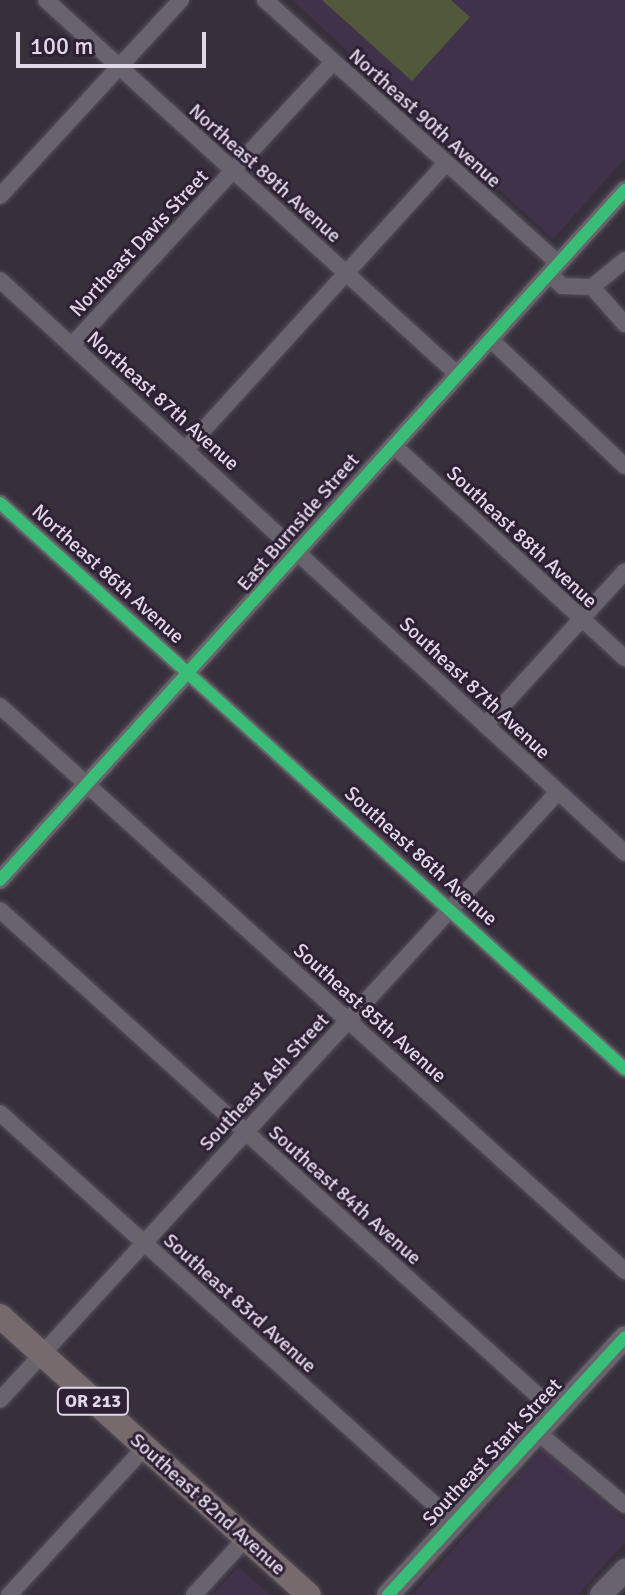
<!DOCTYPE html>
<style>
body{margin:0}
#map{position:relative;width:625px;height:1595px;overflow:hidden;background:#37303b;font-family:Signika,sans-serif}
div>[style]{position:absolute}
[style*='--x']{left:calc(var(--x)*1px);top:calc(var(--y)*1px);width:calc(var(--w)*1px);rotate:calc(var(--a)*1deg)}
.built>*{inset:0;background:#41324b}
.green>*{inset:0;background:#52593b}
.roads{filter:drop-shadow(0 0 2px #554e59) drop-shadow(0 0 2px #554e59)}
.minor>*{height:16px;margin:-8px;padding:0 8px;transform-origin:8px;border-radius:8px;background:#68636c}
.tertiary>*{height:18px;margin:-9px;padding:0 9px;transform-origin:9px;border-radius:9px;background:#68636c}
.secondary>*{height:22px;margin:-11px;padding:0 11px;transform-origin:11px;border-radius:11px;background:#68636c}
.primary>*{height:24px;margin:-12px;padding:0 12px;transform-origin:12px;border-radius:12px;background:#766a6c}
.cycleway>*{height:12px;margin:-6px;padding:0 6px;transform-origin:6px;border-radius:6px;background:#3abd76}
span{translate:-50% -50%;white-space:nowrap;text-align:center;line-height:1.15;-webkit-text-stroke:6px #2e2136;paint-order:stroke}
.shield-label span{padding:2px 6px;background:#2e2136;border:2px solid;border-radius:6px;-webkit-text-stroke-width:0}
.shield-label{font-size:18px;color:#e0d8e6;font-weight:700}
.street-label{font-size:20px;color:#e0d8e6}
.scale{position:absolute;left:16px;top:32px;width:190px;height:36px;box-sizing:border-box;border:4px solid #e0d8e6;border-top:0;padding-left:10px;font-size:24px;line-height:28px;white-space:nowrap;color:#e0d8e6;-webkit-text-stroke:6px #2e2136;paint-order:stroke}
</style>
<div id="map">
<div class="built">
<i style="clip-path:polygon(292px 0,625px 0,625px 158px,553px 239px)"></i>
<i style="clip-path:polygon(543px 1449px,625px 1522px,625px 1542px,578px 1595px,412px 1595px)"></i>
<i style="clip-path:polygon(238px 1567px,270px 1595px,212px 1595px)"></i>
</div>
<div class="green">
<i style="clip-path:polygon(322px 0,451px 0,470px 17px,412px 81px)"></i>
</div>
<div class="roads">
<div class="minor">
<i style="--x:46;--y:0;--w:557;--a:42.31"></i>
<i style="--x:265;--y:0;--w:395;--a:41.9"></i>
<i style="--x:0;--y:196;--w:267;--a:-47.3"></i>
<i style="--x:550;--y:274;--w:17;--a:45"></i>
<i style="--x:562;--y:286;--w:30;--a:2"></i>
<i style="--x:0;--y:280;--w:848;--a:42.51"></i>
<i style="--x:592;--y:287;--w:50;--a:48.3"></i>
<i style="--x:592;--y:287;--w:43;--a:-39.3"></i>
<i style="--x:490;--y:339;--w:185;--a:43.3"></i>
<i style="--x:72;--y:345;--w:385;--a:-47.3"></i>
<i style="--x:393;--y:445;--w:315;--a:42.6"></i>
<i style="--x:186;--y:449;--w:385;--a:-47.7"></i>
<i style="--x:0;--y:503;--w:843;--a:42.16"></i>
<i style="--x:0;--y:706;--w:843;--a:42.11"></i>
<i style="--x:485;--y:725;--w:208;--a:-47.7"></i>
<i style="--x:0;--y:910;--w:749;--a:42.08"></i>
<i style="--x:0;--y:1113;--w:611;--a:42.02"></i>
<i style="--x:0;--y:1400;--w:825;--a:-47.46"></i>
<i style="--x:537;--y:1432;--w:114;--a:39.7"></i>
<i style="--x:9;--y:1595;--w:201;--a:-47.4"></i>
<i style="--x:194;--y:1595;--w:77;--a:-47.6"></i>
</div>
<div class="tertiary">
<i style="--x:0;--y:880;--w:931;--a:-47.83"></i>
</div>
<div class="secondary">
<i style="--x:388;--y:1595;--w:350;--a:-47.4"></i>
<i style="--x:601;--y:1595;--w:35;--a:-46"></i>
</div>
<div class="primary">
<i style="--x:0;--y:1316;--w:416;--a:42.1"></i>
</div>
</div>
<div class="cycleway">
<i style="--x:0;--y:503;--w:843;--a:42.16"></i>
<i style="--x:0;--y:880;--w:931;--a:-47.83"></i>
<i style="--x:388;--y:1595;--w:350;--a:-47.4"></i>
</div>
<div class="shield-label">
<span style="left:93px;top:1401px">OR 213</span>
</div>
<div class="street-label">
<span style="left:425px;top:118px;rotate:42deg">Northeast 90th Avenue</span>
<span style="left:265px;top:173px;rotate:42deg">Northeast 89th Avenue</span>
<span style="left:139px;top:243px;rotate:-47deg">Northeast Davis Street</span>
<span style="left:163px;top:401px;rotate:42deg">Northeast 87th Avenue</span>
<span style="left:298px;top:522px;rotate:-49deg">East Burnside Street</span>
<span style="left:522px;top:537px;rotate:43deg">Southeast 88th Avenue</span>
<span style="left:108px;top:574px;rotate:42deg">Northeast 86th Avenue</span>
<span style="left:475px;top:688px;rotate:43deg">Southeast 87th Avenue</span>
<span style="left:421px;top:856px;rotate:42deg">Southeast 86th Avenue</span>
<span style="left:370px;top:1013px;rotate:42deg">Southeast 85th Avenue</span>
<span style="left:264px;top:1082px;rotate:-47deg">Southeast Ash Street</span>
<span style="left:345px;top:1195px;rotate:42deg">Southeast 84th Avenue</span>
<span style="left:240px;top:1303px;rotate:42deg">Southeast 83rd Avenue</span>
<span style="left:492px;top:1452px;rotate:-47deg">Southeast Stark Street</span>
<span style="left:208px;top:1504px;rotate:42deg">Southeast 82nd Avenue</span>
</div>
<div class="scale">100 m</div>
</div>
